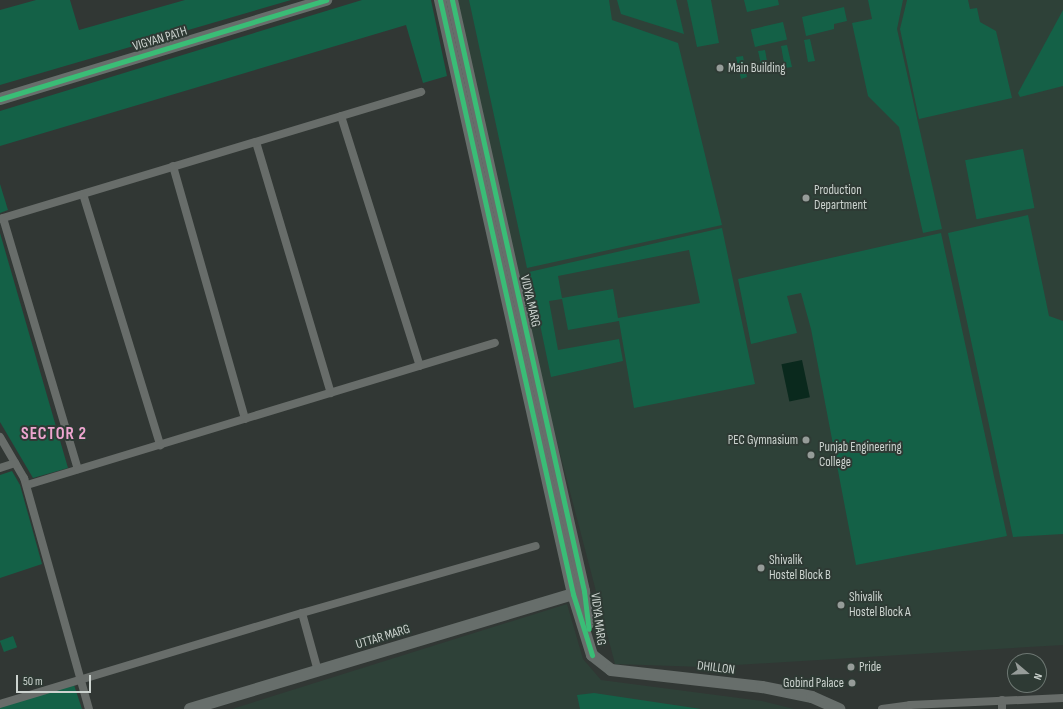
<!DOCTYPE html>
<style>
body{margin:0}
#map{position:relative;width:1063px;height:709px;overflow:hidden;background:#313734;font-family:"Sofia Sans Condensed",sans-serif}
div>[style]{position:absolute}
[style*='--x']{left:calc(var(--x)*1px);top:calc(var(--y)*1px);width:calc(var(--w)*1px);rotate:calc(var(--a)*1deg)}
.built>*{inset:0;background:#2e4138}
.green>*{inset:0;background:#146147;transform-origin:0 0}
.water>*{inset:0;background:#0a291d;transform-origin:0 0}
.street>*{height:8px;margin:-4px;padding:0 4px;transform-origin:4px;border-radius:4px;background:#686d6a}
.secondary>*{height:12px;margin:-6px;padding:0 6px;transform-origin:6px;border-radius:6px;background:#676e6b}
.cycleway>*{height:5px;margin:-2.5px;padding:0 2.5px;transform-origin:2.5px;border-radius:2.5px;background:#3abd76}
.dots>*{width:11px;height:11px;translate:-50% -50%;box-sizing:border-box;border:2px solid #2e3a34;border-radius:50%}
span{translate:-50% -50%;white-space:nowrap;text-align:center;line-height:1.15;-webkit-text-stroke:4px #2e3a34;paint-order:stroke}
.street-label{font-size:13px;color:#ccd3cf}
.poi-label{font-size:13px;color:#ccd3cf}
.left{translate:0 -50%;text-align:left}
.right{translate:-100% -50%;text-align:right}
.district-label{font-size:17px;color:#eea6d0;font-weight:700;letter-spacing:1px}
.north{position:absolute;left:1007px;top:653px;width:40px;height:40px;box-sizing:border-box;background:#2e3a34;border:1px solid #6d7772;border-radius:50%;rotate:109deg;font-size:11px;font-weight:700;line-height:16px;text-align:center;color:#ccd3cf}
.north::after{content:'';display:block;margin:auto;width:14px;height:18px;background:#969c99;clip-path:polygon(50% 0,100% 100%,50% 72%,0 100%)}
.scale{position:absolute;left:16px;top:675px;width:75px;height:18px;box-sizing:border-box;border:2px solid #ccd3cf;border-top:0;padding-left:5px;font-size:12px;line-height:14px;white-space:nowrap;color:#ccd3cf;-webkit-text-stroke:3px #2e3a34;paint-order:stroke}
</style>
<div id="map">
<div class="built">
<i style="clip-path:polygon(452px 0,1063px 0,1063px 645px,703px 667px,615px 664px,513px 274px)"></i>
<i style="clip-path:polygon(567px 604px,583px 659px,601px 680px,762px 701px,794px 709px,232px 709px)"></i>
</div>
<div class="green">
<i style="clip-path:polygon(36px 0,70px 0,79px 30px,185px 0,291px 0,0 85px,0 10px)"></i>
<i style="clip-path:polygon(362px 0,431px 0,447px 76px,423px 83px,406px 25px,0 146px,0 111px)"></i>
<i style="clip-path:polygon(469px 0,609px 0,612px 20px,678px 43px,722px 225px,527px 268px)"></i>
<i style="clip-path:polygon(617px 0,676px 0,684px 34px,621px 14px)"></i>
<i style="clip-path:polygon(687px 0,711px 0,719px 43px,697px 47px)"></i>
<i style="clip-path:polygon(744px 0,778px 0,779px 5px,747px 12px)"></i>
<i style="clip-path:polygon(868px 0,903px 0,897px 29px,942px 229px,923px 233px,899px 127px,868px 96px,852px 23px,872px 19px)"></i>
<i style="clip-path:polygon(907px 0,968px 0,970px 9px,977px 8px,980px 22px,996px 31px,1012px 98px,919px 119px,900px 29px)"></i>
<i style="clip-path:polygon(844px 7px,847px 21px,834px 24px,834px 29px,806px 36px,802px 17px)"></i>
<i style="clip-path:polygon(1063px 10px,1063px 86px,1020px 97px,1018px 93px)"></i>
<i style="left:783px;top:22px;width:18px;height:33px;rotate:77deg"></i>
<i style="clip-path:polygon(810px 39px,815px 61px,808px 62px,804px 40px)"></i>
<i style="clip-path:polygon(787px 45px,792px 67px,785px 68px,781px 46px)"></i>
<i style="clip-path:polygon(765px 50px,769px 72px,763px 73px,758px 51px)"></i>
<i style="clip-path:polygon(743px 56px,747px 77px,741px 79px,736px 57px)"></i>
<i style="left:1023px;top:149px;width:60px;height:59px;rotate:79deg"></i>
<i style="clip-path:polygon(0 184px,8px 210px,0 213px)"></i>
<i style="clip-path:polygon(1028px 215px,1049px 316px,1063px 321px,1063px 534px,1013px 537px,948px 233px)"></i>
<i style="clip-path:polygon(evenodd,722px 228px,755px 384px,634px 408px,619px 321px,568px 330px,562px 299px,549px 301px,558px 350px,619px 339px,623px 361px,551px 377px,529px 272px,722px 228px,689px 250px,700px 303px,618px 318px,613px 289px,562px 298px,558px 276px,689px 250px)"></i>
<i style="clip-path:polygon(0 233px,68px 468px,33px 478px,0 422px)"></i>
<i style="clip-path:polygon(941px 233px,1007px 536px,856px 565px,811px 329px,801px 293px,787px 296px,797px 333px,751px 344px,738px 279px)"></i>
<i style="clip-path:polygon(12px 471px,20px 485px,42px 564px,0 578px,0 475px)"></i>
<i style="left:13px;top:636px;width:12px;height:14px;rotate:70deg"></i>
<i style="clip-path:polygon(74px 685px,82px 709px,0 709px,0 707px)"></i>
<i style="clip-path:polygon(594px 693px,701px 709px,580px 709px,577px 695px)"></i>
</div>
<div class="water">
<i style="left:802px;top:360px;width:38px;height:21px;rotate:78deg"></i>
</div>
<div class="street">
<i style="--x:341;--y:116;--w:262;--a:72.5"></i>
<i style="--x:256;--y:142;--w:262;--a:73.4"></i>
<i style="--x:173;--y:166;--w:263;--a:74.1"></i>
<i style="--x:83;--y:194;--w:263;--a:72.9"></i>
<i style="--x:3;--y:218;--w:262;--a:73.4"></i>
<i style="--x:0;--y:219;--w:440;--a:-16.8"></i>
<i style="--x:0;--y:437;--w:48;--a:59.7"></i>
<i style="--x:24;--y:478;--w:240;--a:74.3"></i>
<i style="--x:0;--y:468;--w:16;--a:-18"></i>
<i style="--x:27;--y:485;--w:489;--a:-16.9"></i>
<i style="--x:302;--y:613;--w:60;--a:74.6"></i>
<i style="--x:1002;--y:700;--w:9;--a:90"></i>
<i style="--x:0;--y:704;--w:315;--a:-16.8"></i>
<i style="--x:302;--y:613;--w:243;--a:-16"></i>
<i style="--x:882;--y:709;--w:28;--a:-8"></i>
<i style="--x:910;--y:705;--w:153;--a:-2.6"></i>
</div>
<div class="secondary">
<i style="--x:440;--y:0;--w:609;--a:77.38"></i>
<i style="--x:573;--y:594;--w:64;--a:72.7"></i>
<i style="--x:452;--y:0;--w:606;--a:77.41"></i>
<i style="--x:584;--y:591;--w:33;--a:83"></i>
<i style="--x:0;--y:99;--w:341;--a:-16.9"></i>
<i style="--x:592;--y:655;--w:24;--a:38"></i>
<i style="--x:611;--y:670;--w:152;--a:6.4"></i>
<i style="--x:762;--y:687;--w:51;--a:11.3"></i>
<i style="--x:812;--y:697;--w:30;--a:24"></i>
<i style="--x:190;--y:709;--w:407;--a:-16.7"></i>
</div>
<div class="cycleway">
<i style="--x:440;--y:0;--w:609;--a:77.38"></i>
<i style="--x:573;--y:594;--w:64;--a:72.7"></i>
<i style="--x:452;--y:0;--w:606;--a:77.41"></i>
<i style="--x:584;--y:591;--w:38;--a:83"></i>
<i style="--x:0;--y:99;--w:341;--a:-16.9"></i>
</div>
<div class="dots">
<i style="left:720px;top:68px;background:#969c99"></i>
<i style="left:806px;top:198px;background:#969c99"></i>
<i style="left:806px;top:440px;background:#969c99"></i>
<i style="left:811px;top:455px;background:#969c99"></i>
<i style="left:761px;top:568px;background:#969c99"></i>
<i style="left:841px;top:605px;background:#969c99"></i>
<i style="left:851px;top:667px;background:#969c99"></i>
<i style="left:852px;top:683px;background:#969c99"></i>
</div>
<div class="street-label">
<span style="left:160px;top:39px;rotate:-17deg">VIGYAN PATH</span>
<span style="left:530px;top:301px;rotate:77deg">VIDYA MARG</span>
<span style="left:598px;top:619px;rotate:83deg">VIDYA MARG</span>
<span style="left:383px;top:637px;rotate:-17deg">UTTAR MARG</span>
<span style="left:716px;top:668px;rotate:7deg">DHILLON</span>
</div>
<div class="poi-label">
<span class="left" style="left:728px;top:68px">Main Building</span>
<span class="left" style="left:814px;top:198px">Production<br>Department</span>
<span class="right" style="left:798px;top:440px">PEC Gymnasium</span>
<span class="left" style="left:819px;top:455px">Punjab Engineering<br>College</span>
<span class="left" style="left:769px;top:568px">Shivalik<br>Hostel Block B</span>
<span class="left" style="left:849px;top:605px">Shivalik<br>Hostel Block A</span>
<span class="left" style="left:859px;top:667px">Pride</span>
<span class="right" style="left:844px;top:683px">Gobind Palace</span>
</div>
<div class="district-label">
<span style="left:54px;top:435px">SECTOR 2</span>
</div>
<div class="north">N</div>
<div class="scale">50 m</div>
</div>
